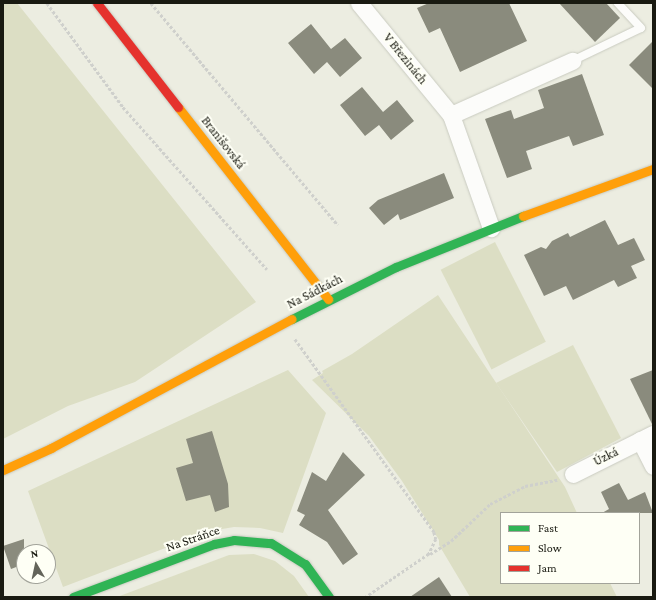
<!DOCTYPE html>
<meta charset="utf-8">
<style>
body{margin:0}
#map{position:relative;width:656px;height:600px;overflow:hidden;background:#ecede1;font-family:"Crimson Pro",serif}
div>[style]{position:absolute}
[style*='--x']{left:calc(var(--x)*1px);top:calc(var(--y)*1px);width:calc(var(--w)*1px);rotate:calc(var(--a)*1deg)}
.green>*{inset:0;background:#dcdec4;transform-origin:0 0}
.building>*{inset:0;background:#8a8b7d}
.path>*{height:2.5px;margin-top:-1.25px;transform-origin:0;background:repeating-linear-gradient(90deg,#cfd0cc 0 3px,transparent 0 5px)}
.roads{filter:drop-shadow(0 0 1px #c9cbc0) drop-shadow(0 0 1px #c9cbc0)}
.lane>*{height:8px;margin:-4px;padding:0 4px;transform-origin:4px;border-radius:4px;background:#fcfcfa}
.street>*{height:17px;margin:-8.5px;padding:0 8.5px;transform-origin:8.5px;border-radius:8.5px;background:#fcfcfa}
.fast>*{height:9px;margin:-4.5px;padding:0 4.5px;transform-origin:4.5px;border-radius:4.5px;background:#30b455}
.slow>*{height:9px;margin:-4.5px;padding:0 4.5px;transform-origin:4.5px;border-radius:4.5px;background:#ff9f0a}
.jam>*{height:9px;margin:-4.5px;padding:0 4.5px;transform-origin:4.5px;border-radius:4.5px;background:#e5322d}
span{translate:-50% -50%;white-space:nowrap;text-align:center;line-height:1.15;-webkit-text-stroke:4px #fefff5;paint-order:stroke}
.street-label{font-size:13px;color:#191a11}
.frame{position:absolute;inset:0;border:4px solid #191a11;pointer-events:none}
.legend{position:absolute;left:500px;top:512px;width:140px;height:72px;box-sizing:border-box;background:#fefff5;border:1px solid #a2a39a;margin:0;padding:5px 7px;list-style:none;font-size:12px;color:#191a11}
.legend li{display:flex;align-items:center;gap:8px;height:20px}
.legend b{width:20px;border:1px solid #a2a39a}
.north{position:absolute;left:16px;top:544px;width:40px;height:40px;box-sizing:border-box;background:#fefff5;border:1px solid #a2a39a;border-radius:50%;rotate:351deg;font-size:11px;font-weight:700;line-height:16px;text-align:center;color:#191a11}
.north::after{content:'';display:block;margin:auto;width:14px;height:18px;background:#63645a;clip-path:polygon(50% 0,100% 100%,50% 72%,0 100%)}
</style>
<div id="map">
<div class="green">
<i style="clip-path:polygon(3px 3px,17px 3px,256px 302px,135px 382px,68px 406px,3px 439px)"></i>
<i style="left:495px;top:242px;width:112px;height:61px;rotate:63deg"></i>
<i style="clip-path:polygon(438px 295px,565px 487px,577px 513px,501px 513px,501px 583px,610px 583px,617px 597px,470px 597px,439px 545px,439px 540px,402px 481px,369px 436px,312px 380px,323px 373px,322px 371px,352px 354px)"></i>
<i style="clip-path:polygon(573px 345px,621px 438px,557px 472px,496px 383px)"></i>
<i style="clip-path:polygon(288px 370px,326px 413px,283px 533px,260px 528px,234px 527px,210px 531px,63px 587px,28px 491px)"></i>
<i style="clip-path:polygon(254px 554px,275px 561px,294px 576px,309px 597px,117px 597px,229px 555px)"></i>
</div>
<div class="building">
<i style="clip-path:polygon(429px 3px,509px 3px,527px 41px,460px 72px,440px 28px,429px 33px,417px 8px)"></i>
<i style="clip-path:polygon(559px 3px,606px 3px,620px 18px,595px 42px)"></i>
<i style="clip-path:polygon(311px 24px,331px 49px,345px 38px,362px 58px,340px 77px,327px 62px,314px 74px,288px 43px)"></i>
<i style="clip-path:polygon(653px 41px,653px 89px,629px 65px)"></i>
<i style="clip-path:polygon(582px 74px,604px 135px,573px 146px,569px 136px,526px 151px,532px 169px,507px 178px,485px 119px,511px 110px,514px 119px,544px 108px,538px 90px)"></i>
<i style="clip-path:polygon(362px 87px,383px 112px,397px 100px,414px 121px,391px 140px,379px 125px,365px 136px,340px 105px)"></i>
<i style="clip-path:polygon(444px 173px,454px 198px,400px 220px,398px 214px,384px 225px,369px 208px,378px 200px)"></i>
<i style="clip-path:polygon(605px 220px,618px 245px,634px 238px,645px 260px,631px 266px,637px 278px,618px 287px,614px 280px,573px 300px,566px 286px,544px 296px,524px 255px,541px 247px,546px 249px,552px 241px,568px 233px,570px 237px)"></i>
<i style="clip-path:polygon(653px 370px,653px 424px,652px 424px,630px 379px)"></i>
<i style="clip-path:polygon(212px 431px,228px 484px,229px 507px,215px 512px,210px 495px,186px 501px,176px 468px,193px 463px,186px 439px)"></i>
<i style="clip-path:polygon(343px 452px,365px 475px,328px 510px,358px 554px,343px 565px,327px 542px,299px 525px,305px 515px,297px 511px,312px 472px,326px 481px)"></i>
<i style="clip-path:polygon(619px 483px,628px 500px,645px 492px,653px 513px,602px 513px,609px 509px,601px 492px)"></i>
<i style="clip-path:polygon(24px 539px,24px 564px,11px 569px,3px 546px)"></i>
<i style="clip-path:polygon(439px 577px,452px 597px,410px 597px)"></i>
</div>
<div class="path">
<i style="--x:47;--y:3;--w:129;--a:53.8"></i>
<i style="--x:123;--y:107;--w:217;--a:48.4"></i>
<i style="--x:151;--y:3;--w:290;--a:49.9"></i>
<i style="--x:295;--y:339;--w:238;--a:54.2"></i>
<i style="--x:434;--y:532;--w:7;--a:74"></i>
<i style="--x:436;--y:539;--w:17;--a:115"></i>
<i style="--x:429;--y:554;--w:76;--a:145.7"></i>
<i style="--x:430;--y:554;--w:25;--a:-32"></i>
<i style="--x:451;--y:541;--w:54;--a:-43.5"></i>
<i style="--x:490;--y:504;--w:39;--a:-27"></i>
<i style="--x:525;--y:486;--w:33;--a:-11"></i>
</div>
<div class="roads">
<div class="lane">
<i style="--x:572;--y:61;--w:76;--a:-25.6"></i>
<i style="--x:641;--y:28;--w:34;--a:-133"></i>
</div>
<div class="street">
<i style="--x:359;--y:3;--w:145;--a:50.6"></i>
<i style="--x:451;--y:115;--w:120;--a:70.5"></i>
<i style="--x:451;--y:115;--w:133;--a:-24.1"></i>
<i style="--x:640;--y:440;--w:29;--a:63"></i>
<i style="--x:573;--y:474;--w:89;--a:-26.6"></i>
</div>
<div class="fast">
<i style="--x:292;--y:319;--w:116;--a:-26.6"></i>
<i style="--x:396;--y:267;--w:137;--a:-21.9"></i>
<i style="--x:73;--y:597;--w:151;--a:-20.6"></i>
<i style="--x:214;--y:544;--w:20;--a:-11"></i>
<i style="--x:234;--y:540;--w:37;--a:5"></i>
<i style="--x:271;--y:543;--w:40;--a:32"></i>
<i style="--x:305;--y:564;--w:41;--a:54"></i>
</div>
<div class="slow">
<i style="--x:178;--y:107;--w:244;--a:52"></i>
<i style="--x:523;--y:216;--w:138;--a:-19.9"></i>
<i style="--x:3;--y:470;--w:53;--a:-24.6"></i>
<i style="--x:51;--y:448;--w:273;--a:-28.2"></i>
</div>
<div class="jam">
<i style="--x:97;--y:3;--w:132;--a:52.1"></i>
</div>
</div>
<div class="street-label">
<span style="left:405px;top:59px;rotate:51deg">V Březinách</span>
<span style="left:223px;top:143px;rotate:52deg">Branišovská</span>
<span style="left:315px;top:292px;rotate:-27deg">Na Sádkách</span>
<span style="left:606px;top:457px;rotate:-26deg">Úzká</span>
<span style="left:193px;top:539px;rotate:-19deg">Na Stráňce</span>
</div>
<div class="frame"></div>
<ul class="legend">
<li><b style="height:5px;background:#30b455"></b>Fast</li>
<li><b style="height:5px;background:#ff9f0a"></b>Slow</li>
<li><b style="height:5px;background:#e5322d"></b>Jam</li>
</ul>
<div class="north">N</div>
</div>
